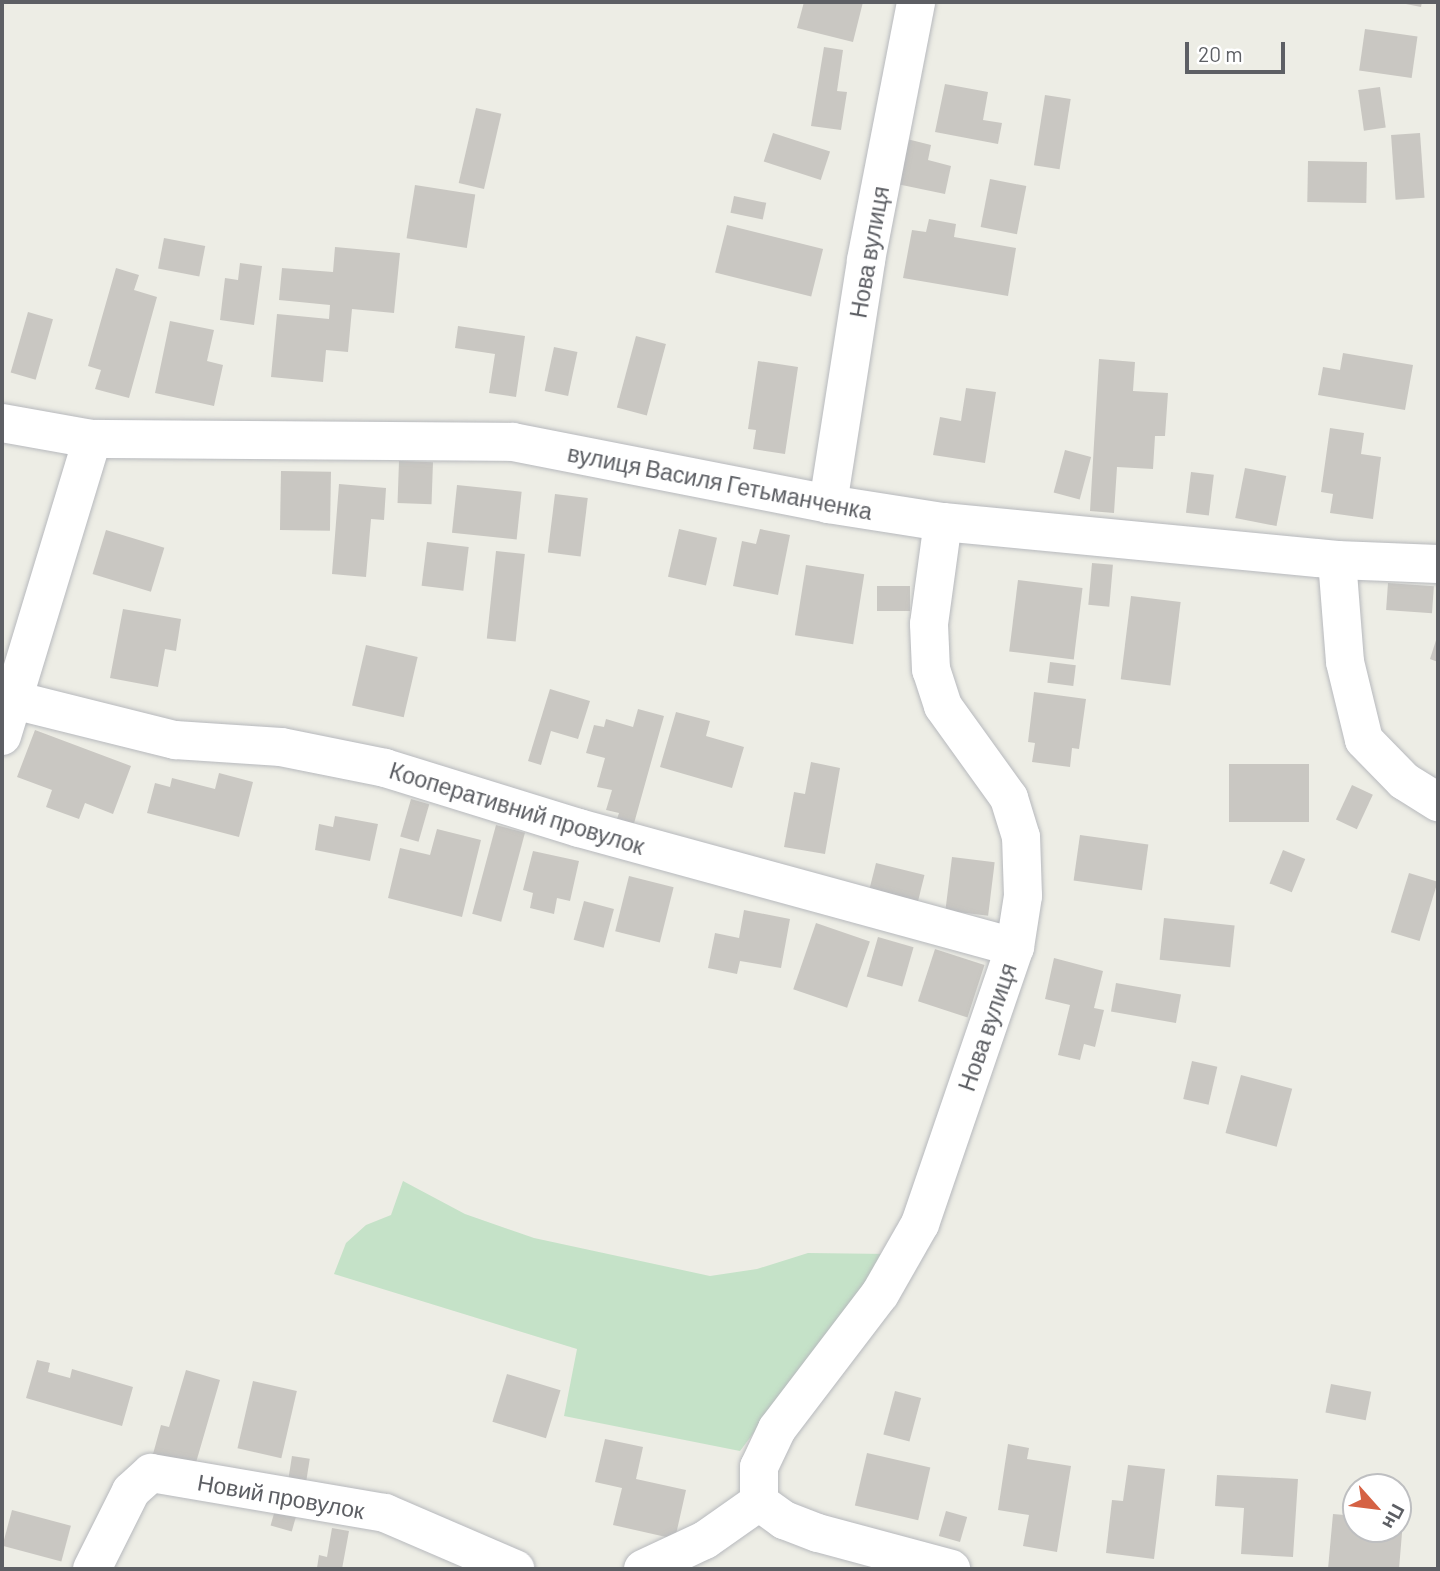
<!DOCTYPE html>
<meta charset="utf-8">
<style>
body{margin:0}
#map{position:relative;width:1440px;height:1571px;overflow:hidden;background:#edede5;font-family:Barlow,sans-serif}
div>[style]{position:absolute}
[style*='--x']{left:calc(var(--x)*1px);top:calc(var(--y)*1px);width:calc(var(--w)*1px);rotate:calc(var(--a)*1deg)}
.green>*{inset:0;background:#c5e2c8}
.building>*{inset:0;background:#c9c7c2;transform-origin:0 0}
.roads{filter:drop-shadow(0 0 2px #b7b9bd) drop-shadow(0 0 2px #b7b9bd)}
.minor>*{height:38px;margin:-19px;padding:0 19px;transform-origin:19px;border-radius:19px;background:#fff}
.tertiary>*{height:38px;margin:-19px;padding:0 19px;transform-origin:19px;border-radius:19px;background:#fff}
span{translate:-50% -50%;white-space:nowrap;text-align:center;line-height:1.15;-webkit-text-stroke:5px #fff;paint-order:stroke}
.street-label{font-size:23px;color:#5d5f64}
.frame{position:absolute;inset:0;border:4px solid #5d5f64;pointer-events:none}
.north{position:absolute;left:1342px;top:1473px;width:70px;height:70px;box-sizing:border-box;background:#fff;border:2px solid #bebfc1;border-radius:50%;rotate:118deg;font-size:19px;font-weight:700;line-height:28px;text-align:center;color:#5d5f64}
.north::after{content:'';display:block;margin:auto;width:24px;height:32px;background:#d56244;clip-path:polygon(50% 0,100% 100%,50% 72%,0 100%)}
.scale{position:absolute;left:1185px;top:42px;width:100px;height:32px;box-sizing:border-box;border:4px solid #5d5f64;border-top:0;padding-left:9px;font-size:21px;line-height:24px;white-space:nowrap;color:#5d5f64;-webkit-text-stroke:5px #fff;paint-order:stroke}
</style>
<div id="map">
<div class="green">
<i style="clip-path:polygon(403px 1181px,465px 1214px,534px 1238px,710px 1276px,757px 1269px,808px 1253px,889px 1254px,740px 1451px,564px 1416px,577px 1349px,334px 1274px,346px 1243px,366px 1225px,391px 1215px)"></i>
</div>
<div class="building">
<i style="clip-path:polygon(804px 2px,863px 2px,853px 42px,797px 28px)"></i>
<i style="clip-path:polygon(1396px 2px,1422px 2px,1421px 7px)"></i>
<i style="left:1365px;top:29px;width:53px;height:42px;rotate:8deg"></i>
<i style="clip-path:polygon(824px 47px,843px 50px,837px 91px,847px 92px,841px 130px,811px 126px)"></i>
<i style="clip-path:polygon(945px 84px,988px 92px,983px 120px,1002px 123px,998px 144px,935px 132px)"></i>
<i style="left:1380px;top:87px;width:41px;height:22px;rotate:82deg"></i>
<i style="left:1045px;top:95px;width:26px;height:71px;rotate:9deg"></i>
<i style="left:476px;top:108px;width:26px;height:77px;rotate:13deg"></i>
<i style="left:773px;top:133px;width:60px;height:30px;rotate:18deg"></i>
<i style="left:1420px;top:133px;width:65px;height:29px;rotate:86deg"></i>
<i style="clip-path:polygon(907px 139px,931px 145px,928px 160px,951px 166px,945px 194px,897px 184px)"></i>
<i style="left:1308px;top:161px;width:59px;height:41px;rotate:1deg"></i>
<i style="left:990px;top:179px;width:37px;height:49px;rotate:11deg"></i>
<i style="left:415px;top:185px;width:61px;height:54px;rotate:9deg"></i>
<i style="left:734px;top:196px;width:33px;height:17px;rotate:12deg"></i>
<i style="clip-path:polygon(929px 219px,956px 224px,954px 237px,1016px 248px,1008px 296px,903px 278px,912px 230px,926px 232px)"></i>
<i style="left:727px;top:225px;width:99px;height:49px;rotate:14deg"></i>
<i style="left:164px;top:238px;width:42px;height:31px;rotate:11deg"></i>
<i style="clip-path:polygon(335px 247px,400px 253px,394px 313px,352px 309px,348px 352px,326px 350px,323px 382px,271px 377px,277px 314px,329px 319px,330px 305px,279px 300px,282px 268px,333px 272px)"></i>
<i style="clip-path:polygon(240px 263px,262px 266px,254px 325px,220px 320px,225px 278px,238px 280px)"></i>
<i style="clip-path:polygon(116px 268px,139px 275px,134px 290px,157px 297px,129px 398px,95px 389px,101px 370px,88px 366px)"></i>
<i style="left:28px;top:312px;width:26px;height:63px;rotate:16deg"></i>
<i style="clip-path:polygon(170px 321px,214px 330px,207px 361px,223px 365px,214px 406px,155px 393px)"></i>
<i style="clip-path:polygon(458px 326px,525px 336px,516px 397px,489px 393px,495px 354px,455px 348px)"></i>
<i style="left:636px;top:336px;width:31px;height:74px;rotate:15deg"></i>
<i style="left:554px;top:347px;width:24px;height:45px;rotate:12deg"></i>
<i style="clip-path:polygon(1343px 353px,1413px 365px,1405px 410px,1318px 395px,1323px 367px,1340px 370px)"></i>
<i style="clip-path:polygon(1099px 359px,1135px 362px,1133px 391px,1168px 393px,1165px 436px,1155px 436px,1153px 469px,1117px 467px,1114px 513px,1090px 511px)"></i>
<i style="clip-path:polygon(758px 361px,798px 367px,785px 454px,753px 449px,756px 430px,748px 429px)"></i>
<i style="clip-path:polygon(966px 388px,996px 392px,985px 463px,933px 455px,940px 417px,961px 421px)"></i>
<i style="clip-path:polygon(1330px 428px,1364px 433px,1361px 454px,1381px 457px,1373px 519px,1330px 513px,1333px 494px,1321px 492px)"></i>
<i style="left:1065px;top:450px;width:27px;height:44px;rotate:15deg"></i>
<i style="left:399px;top:461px;width:34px;height:42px;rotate:2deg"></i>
<i style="left:1245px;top:468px;width:42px;height:51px;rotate:11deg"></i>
<i style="left:281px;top:471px;width:50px;height:59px;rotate:1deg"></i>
<i style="left:1191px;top:472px;width:23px;height:41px;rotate:7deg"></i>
<i style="clip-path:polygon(339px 484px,386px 488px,384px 520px,371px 519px,366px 577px,332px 574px)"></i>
<i style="left:457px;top:485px;width:65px;height:48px;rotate:6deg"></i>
<i style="left:555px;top:494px;width:33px;height:59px;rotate:7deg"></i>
<i style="left:679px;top:529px;width:39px;height:49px;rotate:13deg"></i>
<i style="clip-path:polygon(760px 529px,790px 535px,778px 595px,733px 586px,742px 541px,756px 544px)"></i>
<i style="left:106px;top:530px;width:61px;height:46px;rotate:17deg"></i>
<i style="left:427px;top:542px;width:42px;height:44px;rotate:7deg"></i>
<i style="left:496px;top:551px;width:29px;height:88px;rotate:6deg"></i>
<i style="left:1092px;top:563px;width:21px;height:42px;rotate:5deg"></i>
<i style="left:806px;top:565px;width:59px;height:71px;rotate:9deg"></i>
<i style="left:1018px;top:580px;width:65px;height:72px;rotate:7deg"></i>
<i style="left:1388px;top:583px;width:46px;height:27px;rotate:4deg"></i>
<i style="left:877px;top:586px;width:33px;height:25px"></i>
<i style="left:1131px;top:596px;width:50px;height:84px;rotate:7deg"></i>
<i style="clip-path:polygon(123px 609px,181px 619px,176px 651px,165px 649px,158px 687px,110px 678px)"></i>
<i style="clip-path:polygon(1438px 634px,1438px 662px,1430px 659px)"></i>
<i style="left:366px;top:645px;width:53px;height:62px;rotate:13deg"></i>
<i style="left:1050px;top:662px;width:26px;height:21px;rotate:7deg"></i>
<i style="clip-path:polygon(550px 689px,590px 701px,578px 739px,551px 731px,541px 765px,528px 761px)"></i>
<i style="clip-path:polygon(1034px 692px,1086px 699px,1079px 749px,1072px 748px,1070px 767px,1032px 762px,1035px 743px,1028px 742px)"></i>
<i style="clip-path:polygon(638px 709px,664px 716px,633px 827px,616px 822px,619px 813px,606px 810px,612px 790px,597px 787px,605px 758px,586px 753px,594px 725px,604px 727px,606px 719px,633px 727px)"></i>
<i style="clip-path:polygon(676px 712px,710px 721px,706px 736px,744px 747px,732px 788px,660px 767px)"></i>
<i style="clip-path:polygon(35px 730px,131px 766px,113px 814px,85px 803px,79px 819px,46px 807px,52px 790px,17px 777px)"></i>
<i style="clip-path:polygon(811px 762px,840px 768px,825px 854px,784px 847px,794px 792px,805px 794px)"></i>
<i style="left:1229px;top:764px;width:80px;height:58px"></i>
<i style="clip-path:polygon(219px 773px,253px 782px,239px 837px,147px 813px,155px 783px,170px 787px,172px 778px,215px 789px)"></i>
<i style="left:1352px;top:785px;width:23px;height:38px;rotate:25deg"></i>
<i style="left:411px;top:799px;width:19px;height:39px;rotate:16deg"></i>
<i style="clip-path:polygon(335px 816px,378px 824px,370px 861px,315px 850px,319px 824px,333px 827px)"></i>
<i style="left:496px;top:825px;width:30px;height:92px;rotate:15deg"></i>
<i style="clip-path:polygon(437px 829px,481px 840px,462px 917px,388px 898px,400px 848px,430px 855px)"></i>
<i style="left:1080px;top:835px;width:69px;height:46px;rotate:8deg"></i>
<i style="left:1283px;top:850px;width:24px;height:36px;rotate:22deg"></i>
<i style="clip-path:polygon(533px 851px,579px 861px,570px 901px,557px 898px,554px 914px,530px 908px,533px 893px,523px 890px)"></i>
<i style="left:952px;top:857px;width:43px;height:54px;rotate:7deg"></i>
<i style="left:876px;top:863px;width:50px;height:27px;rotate:14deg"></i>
<i style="left:1409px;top:873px;width:30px;height:62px;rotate:17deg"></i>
<i style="left:629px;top:876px;width:46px;height:57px;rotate:14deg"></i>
<i style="left:584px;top:901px;width:31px;height:40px;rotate:15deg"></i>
<i style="clip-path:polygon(744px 910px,790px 919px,781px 968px,740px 961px,737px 974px,708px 968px,715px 933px,739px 938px)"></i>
<i style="left:1164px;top:918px;width:71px;height:42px;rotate:6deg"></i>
<i style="left:816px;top:923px;width:57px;height:70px;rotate:19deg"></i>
<i style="left:878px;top:937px;width:37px;height:41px;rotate:16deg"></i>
<i style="left:935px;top:949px;width:52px;height:55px;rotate:18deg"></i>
<i style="clip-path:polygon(1054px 958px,1103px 971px,1094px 1008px,1104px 1010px,1095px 1047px,1084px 1044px,1080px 1060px,1058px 1055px,1070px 1005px,1045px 999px)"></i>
<i style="left:1116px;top:983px;width:66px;height:29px;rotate:10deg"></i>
<i style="left:1192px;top:1061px;width:26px;height:39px;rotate:13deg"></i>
<i style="left:1241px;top:1075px;width:53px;height:60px;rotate:15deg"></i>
<i style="clip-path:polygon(37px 1360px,50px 1363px,48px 1372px,70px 1378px,72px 1369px,133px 1387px,122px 1426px,26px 1398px)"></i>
<i style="clip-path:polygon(186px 1370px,220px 1380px,195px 1466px,153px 1454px,161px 1425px,169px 1427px)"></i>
<i style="left:507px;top:1374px;width:56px;height:50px;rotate:17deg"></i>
<i style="left:253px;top:1381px;width:45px;height:69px;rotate:13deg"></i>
<i style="left:1331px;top:1384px;width:41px;height:29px;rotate:11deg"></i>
<i style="left:895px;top:1391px;width:27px;height:45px;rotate:15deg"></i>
<i style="clip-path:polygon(605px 1439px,643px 1447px,636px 1479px,686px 1490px,675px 1539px,613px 1525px,622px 1488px,595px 1482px)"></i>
<i style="clip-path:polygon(1008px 1444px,1029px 1448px,1027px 1459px,1071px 1466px,1057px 1552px,1023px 1546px,1029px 1515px,998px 1510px)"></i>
<i style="left:867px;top:1453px;width:65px;height:54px;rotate:13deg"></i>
<i style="left:292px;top:1456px;width:18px;height:26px;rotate:9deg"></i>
<i style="clip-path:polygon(1128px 1465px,1165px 1469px,1154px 1559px,1106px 1553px,1112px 1500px,1123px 1501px)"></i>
<i style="clip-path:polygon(1217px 1475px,1298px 1479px,1293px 1557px,1241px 1554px,1244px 1508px,1215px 1506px)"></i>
<i style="left:12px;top:1510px;width:61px;height:37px;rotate:15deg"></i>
<i style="left:275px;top:1510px;width:22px;height:16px;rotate:16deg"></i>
<i style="left:946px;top:1511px;width:22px;height:26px;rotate:16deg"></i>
<i style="clip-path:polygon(1333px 1514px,1356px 1516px,1356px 1529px,1398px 1529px,1398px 1520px,1403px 1521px,1399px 1569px,1328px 1569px)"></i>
<i style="clip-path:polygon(332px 1528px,349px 1531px,342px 1569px,317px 1568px,319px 1555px,327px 1557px)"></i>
</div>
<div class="roads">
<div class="minor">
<i style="--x:828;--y:504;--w:247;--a:-81.1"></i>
<i style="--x:866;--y:260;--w:263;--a:-79"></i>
<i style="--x:1337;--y:560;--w:102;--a:85.5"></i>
<i style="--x:1345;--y:662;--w:80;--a:76.3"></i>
<i style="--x:1364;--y:740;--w:57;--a:45.7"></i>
<i style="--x:1404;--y:781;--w:40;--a:32"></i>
<i style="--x:14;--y:700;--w:166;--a:14"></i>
<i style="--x:175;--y:740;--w:106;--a:3.8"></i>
<i style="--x:281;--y:747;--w:106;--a:11.4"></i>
<i style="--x:385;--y:768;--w:203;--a:17.2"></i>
<i style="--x:579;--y:828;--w:452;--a:15.3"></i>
<i style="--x:2;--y:736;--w:310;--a:-73.1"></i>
<i style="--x:759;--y:1502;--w:35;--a:-90"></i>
<i style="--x:759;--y:1467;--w:42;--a:-64.7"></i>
<i style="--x:777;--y:1429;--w:170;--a:-52.7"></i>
<i style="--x:880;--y:1294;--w:81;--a:-60.3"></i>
<i style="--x:920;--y:1224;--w:293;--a:-71.1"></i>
<i style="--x:1015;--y:947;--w:52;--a:-81.1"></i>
<i style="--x:1023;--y:896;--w:59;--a:-91.9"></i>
<i style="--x:1021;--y:837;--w:41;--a:-107.1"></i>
<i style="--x:1009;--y:798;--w:113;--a:-125.7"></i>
<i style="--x:943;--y:706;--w:38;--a:-108"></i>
<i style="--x:931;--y:670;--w:46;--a:-92.5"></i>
<i style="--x:929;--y:624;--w:103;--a:-82.2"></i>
<i style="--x:92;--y:1569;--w:87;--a:-63.4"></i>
<i style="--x:131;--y:1491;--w:27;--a:-42"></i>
<i style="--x:151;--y:1473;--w:237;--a:9.7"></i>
<i style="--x:385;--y:1513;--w:142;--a:23.3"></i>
<i style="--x:643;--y:1569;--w:68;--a:-25.1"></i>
<i style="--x:705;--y:1540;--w:66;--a:-35.1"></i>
<i style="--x:759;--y:1502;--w:31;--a:36"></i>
<i style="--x:784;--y:1520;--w:36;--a:21"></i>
<i style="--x:818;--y:1533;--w:138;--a:15.1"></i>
</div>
<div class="tertiary">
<i style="--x:2;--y:423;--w:91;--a:10.1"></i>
<i style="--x:92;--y:439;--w:421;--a:0.4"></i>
<i style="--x:513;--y:442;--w:321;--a:11.1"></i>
<i style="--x:828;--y:504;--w:116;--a:8.9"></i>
<i style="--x:943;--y:522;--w:396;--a:5.5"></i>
<i style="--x:1337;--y:560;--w:101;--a:2.3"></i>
</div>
</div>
<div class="street-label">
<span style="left:869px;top:252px;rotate:-80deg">Нова вулиця</span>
<span style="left:720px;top:482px;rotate:11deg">вулиця Василя Гетьманченка</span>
<span style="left:517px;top:808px;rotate:17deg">Кооперативний провулок</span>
<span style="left:987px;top:1027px;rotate:-71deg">Нова вулиця</span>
<span style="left:281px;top:1496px;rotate:10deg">Новий провулок</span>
</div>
<div class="frame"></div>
<div class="north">Пн</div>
<div class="scale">20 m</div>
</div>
